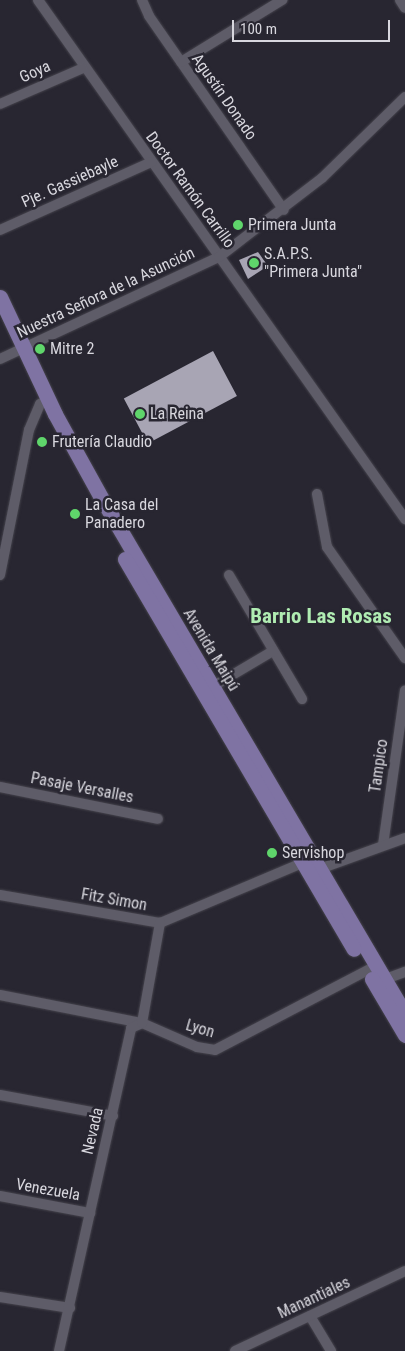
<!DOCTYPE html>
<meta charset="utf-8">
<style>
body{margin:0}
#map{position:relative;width:405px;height:1351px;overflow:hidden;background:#282631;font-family:"Roboto Condensed",sans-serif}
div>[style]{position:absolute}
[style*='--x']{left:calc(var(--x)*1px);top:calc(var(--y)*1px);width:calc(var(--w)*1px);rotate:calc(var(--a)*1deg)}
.building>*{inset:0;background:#a8a5b4;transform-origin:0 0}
.roads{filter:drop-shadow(0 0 1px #45434c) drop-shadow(0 0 1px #45434c)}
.street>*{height:10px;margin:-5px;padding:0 5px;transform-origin:5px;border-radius:5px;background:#5e5c68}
.primary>*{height:15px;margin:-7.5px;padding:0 7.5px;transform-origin:7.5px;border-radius:7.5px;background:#7f73a3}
.dots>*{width:14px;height:14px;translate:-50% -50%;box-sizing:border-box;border:2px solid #282631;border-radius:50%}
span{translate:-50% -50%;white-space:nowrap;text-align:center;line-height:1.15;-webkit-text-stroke:5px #282631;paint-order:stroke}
.street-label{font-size:16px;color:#d8d7de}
.poi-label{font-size:16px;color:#d8d7de}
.left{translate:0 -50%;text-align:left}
.district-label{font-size:21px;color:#b0ecb2;font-weight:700}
.scale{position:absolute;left:232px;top:20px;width:158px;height:22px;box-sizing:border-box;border:2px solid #d8d7de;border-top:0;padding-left:6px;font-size:15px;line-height:18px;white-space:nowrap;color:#d8d7de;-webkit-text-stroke:4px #282631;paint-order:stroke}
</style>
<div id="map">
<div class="building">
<i style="clip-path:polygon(258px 252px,268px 266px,248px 279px,239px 260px)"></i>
<i style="left:213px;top:351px;width:51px;height:101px;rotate:62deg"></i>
</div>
<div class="roads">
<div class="street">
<i style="--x:38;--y:0;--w:636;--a:54.73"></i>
<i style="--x:142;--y:0;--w:17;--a:66"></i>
<i style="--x:149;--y:16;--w:236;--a:55.2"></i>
<i style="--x:400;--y:0;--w:9;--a:58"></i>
<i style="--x:181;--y:62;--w:119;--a:-31.5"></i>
<i style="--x:0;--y:104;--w:90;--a:-23.4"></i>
<i style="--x:0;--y:230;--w:166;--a:-24.2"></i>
<i style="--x:0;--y:359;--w:242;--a:-25"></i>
<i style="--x:219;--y:257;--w:130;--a:-37.5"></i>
<i style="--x:322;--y:178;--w:116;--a:-44.3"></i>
<i style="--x:317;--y:494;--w:54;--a:79.3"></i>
<i style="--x:327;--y:547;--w:136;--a:54.9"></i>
<i style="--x:0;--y:575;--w:148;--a:-78.7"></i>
<i style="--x:29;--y:430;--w:28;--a:-67"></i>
<i style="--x:40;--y:404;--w:9;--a:-27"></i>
<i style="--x:229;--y:575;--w:144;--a:59.5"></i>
<i style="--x:207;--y:690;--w:77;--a:-30.6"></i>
<i style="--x:0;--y:787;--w:161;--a:11.4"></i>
<i style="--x:383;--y:845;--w:156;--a:-81.9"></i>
<i style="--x:314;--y:871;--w:97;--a:-19.9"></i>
<i style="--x:0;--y:895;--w:162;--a:9.9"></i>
<i style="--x:160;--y:923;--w:154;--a:-22.9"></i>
<i style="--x:380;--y:981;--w:27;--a:-20"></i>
<i style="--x:0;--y:995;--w:145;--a:11.2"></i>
<i style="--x:142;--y:1023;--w:60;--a:23.6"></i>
<i style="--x:197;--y:1047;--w:18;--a:9"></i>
<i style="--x:215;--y:1050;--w:182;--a:-27.6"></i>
<i style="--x:0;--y:1095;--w:115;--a:10.5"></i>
<i style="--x:0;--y:1196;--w:92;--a:10.7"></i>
<i style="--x:0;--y:1297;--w:71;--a:8.9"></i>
<i style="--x:310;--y:1316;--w:41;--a:59"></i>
<i style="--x:59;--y:1351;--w:331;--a:-77.4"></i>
<i style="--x:131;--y:1028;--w:12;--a:-24"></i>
<i style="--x:142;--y:1023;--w:102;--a:-79.8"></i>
<i style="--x:235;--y:1351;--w:188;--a:-25.2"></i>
</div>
<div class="primary">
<i style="--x:0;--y:297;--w:129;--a:64.8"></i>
<i style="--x:55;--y:414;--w:97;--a:61.1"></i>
<i style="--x:102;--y:499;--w:598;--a:59.53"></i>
<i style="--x:125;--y:559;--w:452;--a:59.6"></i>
<i style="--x:372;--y:979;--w:65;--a:59.5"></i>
</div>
</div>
<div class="dots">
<i style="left:238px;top:225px;background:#5fd56b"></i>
<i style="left:254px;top:263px;background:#5fd56b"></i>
<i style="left:40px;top:349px;background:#5fd56b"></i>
<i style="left:140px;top:414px;background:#5fd56b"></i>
<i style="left:42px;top:442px;background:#5fd56b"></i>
<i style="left:75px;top:514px;background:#5fd56b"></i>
<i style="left:272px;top:853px;background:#5fd56b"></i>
</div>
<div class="street-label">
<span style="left:35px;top:72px;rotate:-24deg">Goya</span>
<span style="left:224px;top:97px;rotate:55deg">Agustín Donado</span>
<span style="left:70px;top:182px;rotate:-24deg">Pje. Gassiebayle</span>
<span style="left:190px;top:190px;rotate:54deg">Doctor Ramón Carrillo</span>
<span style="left:106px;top:293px;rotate:-25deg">Nuestra Señora de la Asunción</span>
<span style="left:211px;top:650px;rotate:59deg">Avenida Maipú</span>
<span style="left:379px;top:766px;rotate:-82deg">Tampico</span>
<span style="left:82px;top:788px;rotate:11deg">Pasaje Versalles</span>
<span style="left:114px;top:900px;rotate:10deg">Fitz Simon</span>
<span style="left:200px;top:1029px;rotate:16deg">Lyon</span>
<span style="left:93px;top:1131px;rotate:-77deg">Nevada</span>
<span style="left:48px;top:1190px;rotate:10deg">Venezuela</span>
<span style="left:314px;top:1298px;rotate:-25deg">Manantiales</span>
</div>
<div class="poi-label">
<span class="left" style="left:248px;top:225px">Primera Junta</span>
<span class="left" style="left:264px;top:263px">S.A.P.S.<br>"Primera Junta"</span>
<span class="left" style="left:50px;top:349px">Mitre 2</span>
<span class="left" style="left:150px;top:414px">La Reina</span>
<span class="left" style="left:52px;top:442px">Frutería Claudio</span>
<span class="left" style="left:85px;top:514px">La Casa del<br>Panadero</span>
<span class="left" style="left:282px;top:853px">Servishop</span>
</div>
<div class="district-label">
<span style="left:321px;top:616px">Barrio Las Rosas</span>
</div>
<div class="scale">100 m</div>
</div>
